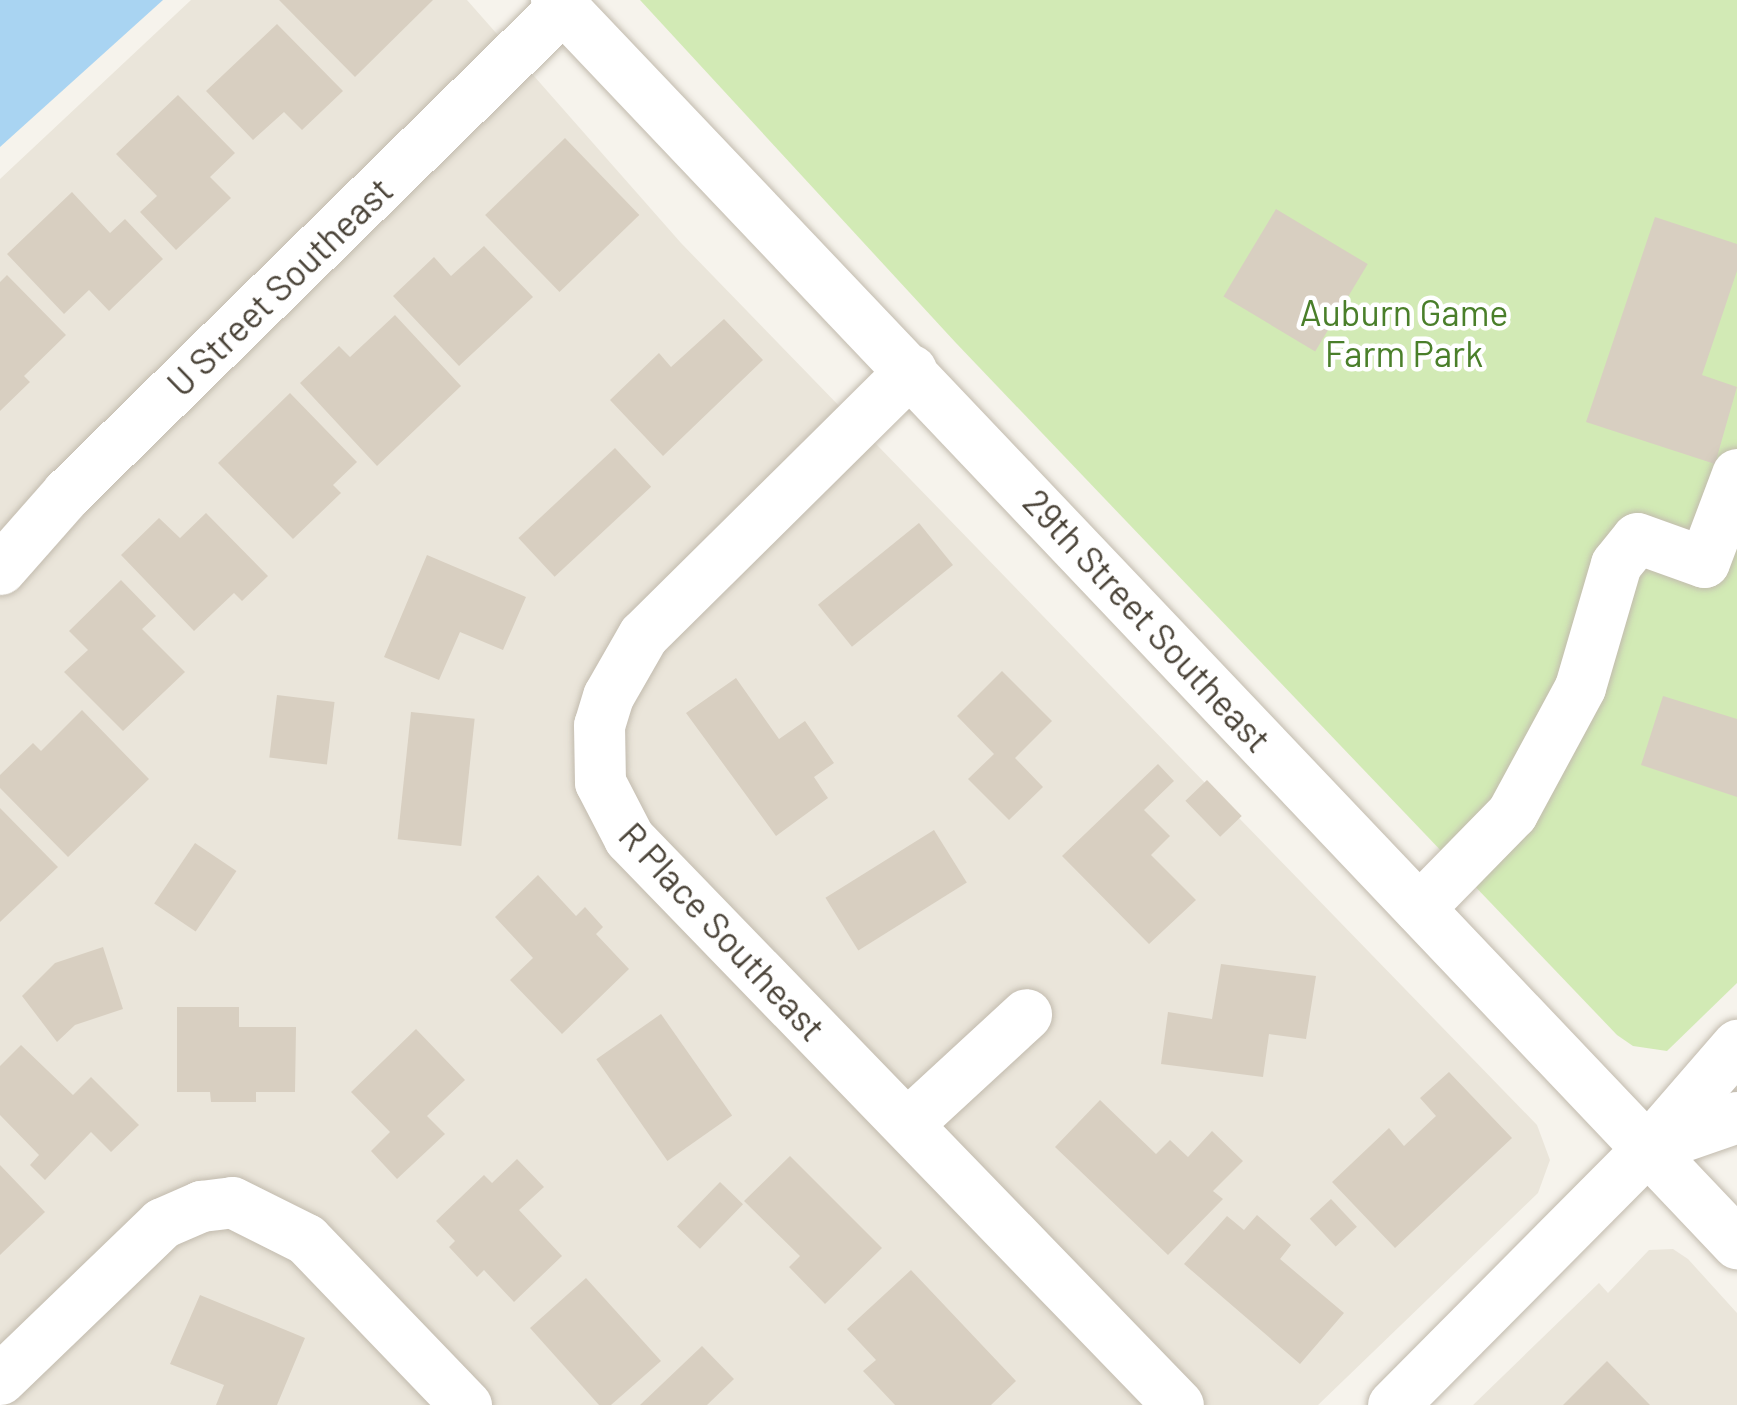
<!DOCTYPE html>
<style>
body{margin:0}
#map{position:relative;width:1737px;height:1405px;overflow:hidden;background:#f6f3ec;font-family:Barlow,sans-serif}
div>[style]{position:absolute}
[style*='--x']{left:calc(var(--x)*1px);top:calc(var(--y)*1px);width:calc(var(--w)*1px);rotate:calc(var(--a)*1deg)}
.residential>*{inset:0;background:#eae5da}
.green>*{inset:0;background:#d2eab5}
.water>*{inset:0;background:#a9d4f2}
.building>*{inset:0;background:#d8cfc1;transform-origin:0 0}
.roads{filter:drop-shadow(0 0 3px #c2bbae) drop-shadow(0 0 3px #c2bbae)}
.minor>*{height:51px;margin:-25.5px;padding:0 25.5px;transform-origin:25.5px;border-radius:25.5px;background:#fff}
span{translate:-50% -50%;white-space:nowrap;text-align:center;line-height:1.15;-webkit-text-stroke:9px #fff;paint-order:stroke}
.street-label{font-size:36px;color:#4b4439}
.park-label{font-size:36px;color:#4a7f2a}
</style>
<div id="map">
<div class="residential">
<i style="clip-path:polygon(191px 0,467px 0,681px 243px,1537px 1125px,1550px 1160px,1538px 1193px,1318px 1405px,0 1405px,0 179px)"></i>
<i style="clip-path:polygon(1673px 1249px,1688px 1259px,1737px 1313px,1737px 1405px,1473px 1405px,1599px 1283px,1608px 1293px,1649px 1250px)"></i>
</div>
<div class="green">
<i style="clip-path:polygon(640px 0,1737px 0,1737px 983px,1667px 1051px,1633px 1046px,1617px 1035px,956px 343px)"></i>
</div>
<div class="water">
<i style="clip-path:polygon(0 0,163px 0,0 147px)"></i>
</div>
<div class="building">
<i style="clip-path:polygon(279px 0,433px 0,355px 77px)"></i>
<i style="clip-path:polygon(277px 24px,343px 91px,302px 130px,284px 112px,253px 140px,206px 91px)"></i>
<i style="clip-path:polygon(178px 95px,235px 153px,210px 177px,231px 198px,176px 250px,140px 212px,157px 196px,116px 154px)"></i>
<i style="left:565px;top:138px;width:107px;height:111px;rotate:46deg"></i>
<i style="clip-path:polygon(72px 192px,110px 233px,125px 219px,163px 259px,109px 311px,89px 290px,64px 314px,7px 254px)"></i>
<i style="left:1276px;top:209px;width:107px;height:102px;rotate:31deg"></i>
<i style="clip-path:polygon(1655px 217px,1737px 244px,1737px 271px,1702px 375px,1737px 387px,1715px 464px,1586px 422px)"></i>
<i style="clip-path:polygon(484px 246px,533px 297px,459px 366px,393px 296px,434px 257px,451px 276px)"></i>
<i style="clip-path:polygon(7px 275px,66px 335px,24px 376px,30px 382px,0 411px,0 282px)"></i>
<i style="clip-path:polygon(395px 315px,461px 386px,377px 466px,300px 383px,339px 346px,350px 357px)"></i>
<i style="clip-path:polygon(724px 319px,763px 360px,663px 456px,610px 400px,659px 353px,671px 367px)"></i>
<i style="clip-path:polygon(290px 393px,357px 462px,333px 485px,341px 493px,293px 539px,218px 463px)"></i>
<i style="left:615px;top:448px;width:53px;height:132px;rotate:47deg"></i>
<i style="clip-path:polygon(206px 513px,268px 576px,242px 601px,234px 593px,194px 631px,121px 555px,159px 518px,180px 538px)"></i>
<i style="left:919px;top:523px;width:54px;height:130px;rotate:51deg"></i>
<i style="clip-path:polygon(427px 555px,526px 597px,503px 650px,460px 632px,439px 680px,384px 657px)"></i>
<i style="clip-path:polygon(121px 580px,156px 616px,142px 629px,185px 672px,123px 731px,64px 672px,88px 650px,69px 631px)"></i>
<i style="clip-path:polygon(1002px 671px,1052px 721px,1015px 758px,1043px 787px,1009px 820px,968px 779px,994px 754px,957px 716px)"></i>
<i style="clip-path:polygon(736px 678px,779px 739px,805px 721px,834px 763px,814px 777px,828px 798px,776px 836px,686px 713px)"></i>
<i style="left:277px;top:695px;width:58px;height:63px;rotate:7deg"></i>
<i style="clip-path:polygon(1663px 696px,1737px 719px,1737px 797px,1641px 765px)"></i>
<i style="clip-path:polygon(82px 710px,149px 779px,68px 857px,0 788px,0 775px,33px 743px,41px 751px)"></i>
<i style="left:411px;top:712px;width:64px;height:128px;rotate:6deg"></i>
<i style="clip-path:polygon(1158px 764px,1174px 781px,1144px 810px,1170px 836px,1151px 855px,1196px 900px,1149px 944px,1062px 856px)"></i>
<i style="left:1207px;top:780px;width:50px;height:30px;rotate:46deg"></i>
<i style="clip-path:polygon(0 808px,58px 867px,0 922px)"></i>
<i style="left:934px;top:830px;width:62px;height:128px;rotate:58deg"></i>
<i style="left:195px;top:843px;width:50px;height:73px;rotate:34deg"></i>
<i style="clip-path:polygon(538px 875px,576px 916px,585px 907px,603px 927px,596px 934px,629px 969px,562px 1034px,510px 980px,533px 958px,495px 917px)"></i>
<i style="clip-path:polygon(103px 947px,123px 1009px,75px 1025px,57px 1042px,22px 996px,55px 963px)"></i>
<i style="clip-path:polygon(1221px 964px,1316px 976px,1306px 1039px,1269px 1034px,1263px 1077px,1161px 1064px,1168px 1012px,1212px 1019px)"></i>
<i style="clip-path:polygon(177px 1007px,239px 1007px,239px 1027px,296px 1027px,295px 1092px,256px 1092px,256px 1102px,211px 1102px,210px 1092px,177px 1092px)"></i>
<i style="left:661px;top:1014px;width:124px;height:79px;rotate:55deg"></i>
<i style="clip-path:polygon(416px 1029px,465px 1080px,427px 1116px,445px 1134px,397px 1179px,371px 1151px,390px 1132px,351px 1092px)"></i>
<i style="clip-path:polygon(21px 1045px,73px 1095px,91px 1077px,139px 1125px,111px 1152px,91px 1132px,45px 1180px,30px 1165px,39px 1155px,0 1115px,0 1066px)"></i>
<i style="clip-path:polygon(1449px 1072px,1512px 1138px,1395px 1248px,1332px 1182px,1389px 1128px,1404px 1146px,1436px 1116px,1420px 1098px)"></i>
<i style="clip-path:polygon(1100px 1100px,1156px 1154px,1170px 1140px,1188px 1157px,1212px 1131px,1243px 1161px,1213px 1191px,1223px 1199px,1168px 1255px,1055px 1147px)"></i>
<i style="clip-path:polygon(790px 1156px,882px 1248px,825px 1304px,789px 1267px,800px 1256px,744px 1201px)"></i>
<i style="clip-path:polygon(517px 1159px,544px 1187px,519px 1210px,562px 1256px,514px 1302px,484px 1270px,477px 1277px,449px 1247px,455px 1241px,436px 1221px,484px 1175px,492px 1183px)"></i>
<i style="clip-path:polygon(0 1165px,45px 1212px,0 1255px)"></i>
<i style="left:720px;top:1182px;width:32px;height:62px;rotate:44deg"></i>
<i style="left:1331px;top:1199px;width:38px;height:29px;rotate:47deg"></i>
<i style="clip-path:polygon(1257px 1215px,1291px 1245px,1280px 1259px,1344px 1313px,1300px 1364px,1184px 1264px,1227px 1216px,1244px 1230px)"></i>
<i style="clip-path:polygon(911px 1270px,1016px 1381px,991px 1405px,895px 1405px,863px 1371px,876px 1360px,847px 1329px)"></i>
<i style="clip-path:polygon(586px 1278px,661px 1361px,611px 1405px,599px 1405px,530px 1328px)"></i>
<i style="clip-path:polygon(200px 1295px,305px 1338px,277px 1405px,216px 1405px,224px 1385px,170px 1364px)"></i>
<i style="clip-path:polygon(702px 1346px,734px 1379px,707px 1405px,640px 1405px)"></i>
<i style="clip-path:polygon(1607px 1361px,1650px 1405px,1563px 1405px)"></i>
</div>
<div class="roads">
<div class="minor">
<i style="--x:556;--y:0;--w:1715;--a:46.47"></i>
<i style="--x:911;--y:370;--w:377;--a:135.3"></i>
<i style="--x:643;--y:635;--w:70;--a:119.8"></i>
<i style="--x:608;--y:696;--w:30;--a:107"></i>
<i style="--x:599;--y:725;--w:57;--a:89"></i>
<i style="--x:600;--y:782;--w:63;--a:62.6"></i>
<i style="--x:629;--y:838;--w:789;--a:45.92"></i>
<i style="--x:0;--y:569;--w:101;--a:-48.6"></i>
<i style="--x:67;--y:493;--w:694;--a:-44.42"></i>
<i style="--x:1419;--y:908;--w:133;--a:-45.6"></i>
<i style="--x:1512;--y:813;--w:143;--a:-61.6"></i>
<i style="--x:1580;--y:687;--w:128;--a:-73.7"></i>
<i style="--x:1616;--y:564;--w:33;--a:-51"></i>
<i style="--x:1637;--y:538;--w:71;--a:19.7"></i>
<i style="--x:1704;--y:562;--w:94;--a:-69.4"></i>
<i style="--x:907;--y:1124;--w:162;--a:-42.7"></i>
<i style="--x:1648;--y:1148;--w:94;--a:-19.2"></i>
<i style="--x:0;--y:1379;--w:225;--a:-43.9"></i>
<i style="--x:162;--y:1223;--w:43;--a:-23.6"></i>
<i style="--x:201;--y:1206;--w:31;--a:-7"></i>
<i style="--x:232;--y:1202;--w:83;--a:26.6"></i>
<i style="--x:306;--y:1239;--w:231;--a:46.1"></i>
<i style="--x:1393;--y:1405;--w:361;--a:-45.2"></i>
<i style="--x:1647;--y:1149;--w:138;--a:-49.1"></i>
</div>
</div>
<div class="street-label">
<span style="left:279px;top:286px;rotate:-44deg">U Street Southeast</span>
<span style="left:1148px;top:620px;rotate:47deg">29th Street Southeast</span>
<span style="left:723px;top:931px;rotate:47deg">R Place Southeast</span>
</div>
<div class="park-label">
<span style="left:1404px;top:332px">Auburn Game<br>Farm Park</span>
</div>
</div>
